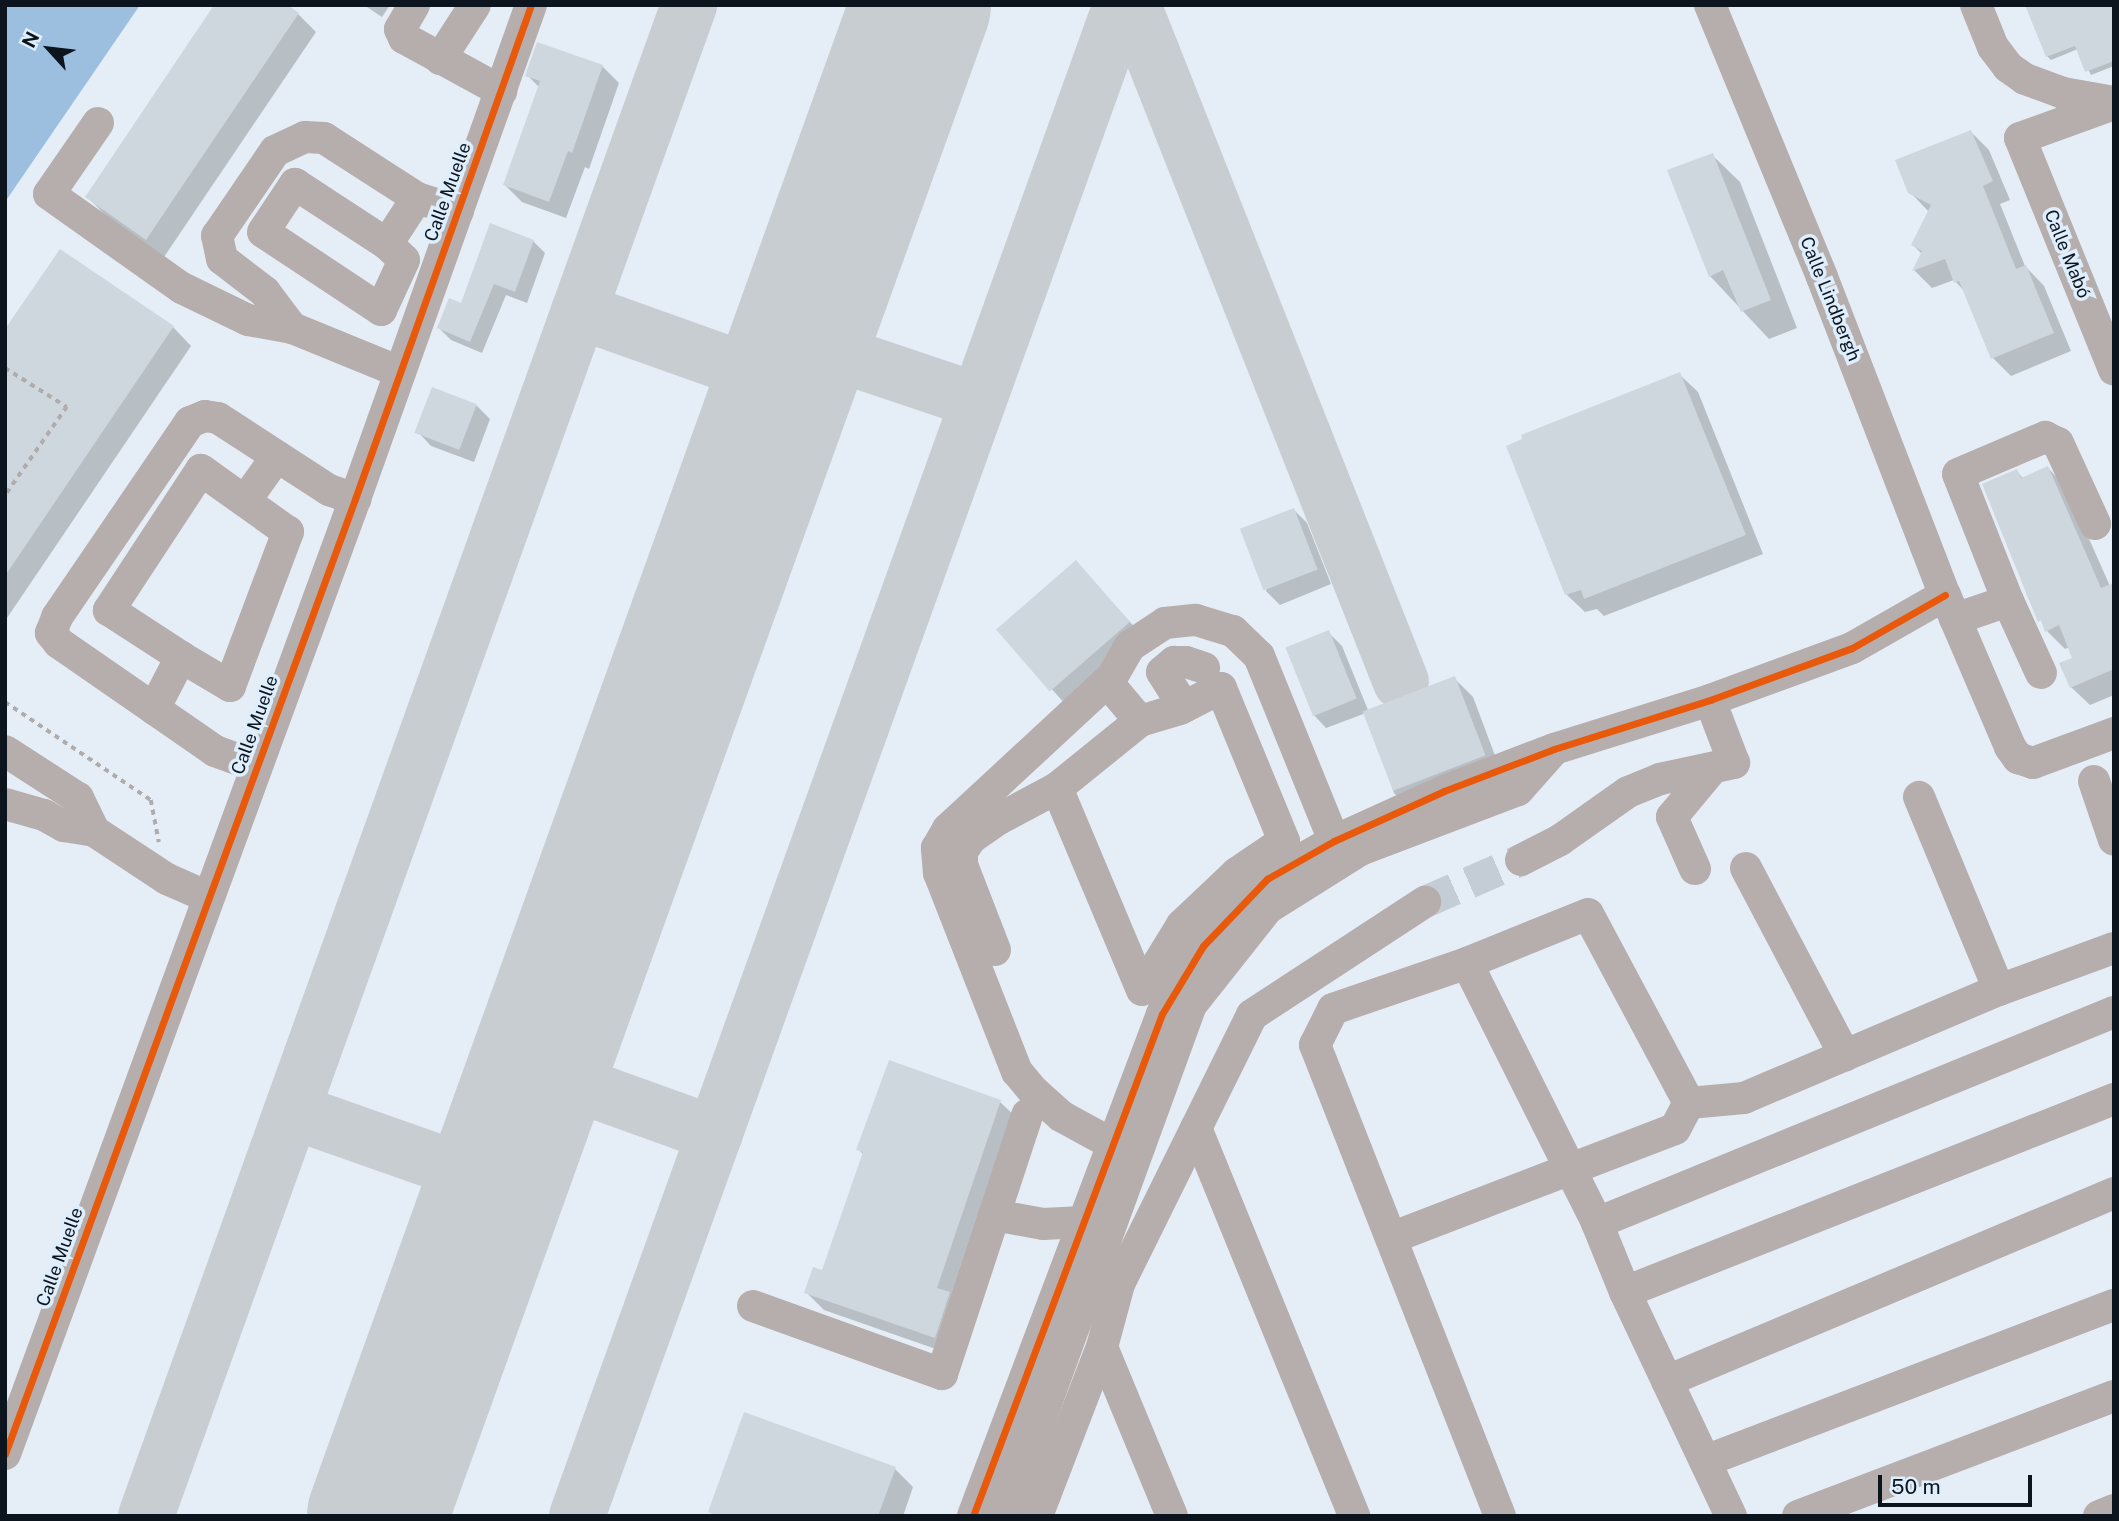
<!DOCTYPE html>
<meta charset="utf-8">
<style>
body{margin:0}
#map{position:relative;width:2119px;height:1521px;overflow:hidden;background:#e5eef6;font-family:"Public Sans",sans-serif}
div>[style]{position:absolute}
[style*='--x']{left:calc(var(--x)*1px);top:calc(var(--y)*1px);width:calc(var(--w)*1px);rotate:calc(var(--a)*1deg)}
.water>*{inset:0;background:#9cbfe0}
.shadow>*{inset:0;background:#0003;transform-origin:0 0}
.taxiway>*{height:56px;margin:-28px;padding:0 28px;transform-origin:28px;border-radius:28px;background:#c8cdd2}
.runway>*{height:140px;margin:-70px;padding:0 70px;transform-origin:70px;border-radius:70px;background:#c8cdd2}
.building>*{inset:0;background:#ced6de;transform-origin:0 0}
.minor-tunnel>*{height:32px;margin-top:-16px;transform-origin:0;background:repeating-linear-gradient(90deg,#c4cdd5 0 32px,transparent 0 48px)}
.path>*{height:3.5px;margin-top:-1.75px;transform-origin:0;background:repeating-linear-gradient(90deg,#aeacad 0 5px,transparent 0 10px)}
.minor>*{height:32px;margin:-16px;padding:0 16px;transform-origin:16px;border-radius:16px;background:#b5aead}
.cycleway>*{height:7px;margin:-3.5px;padding:0 3.5px;transform-origin:3.5px;border-radius:3.5px;background:#e8590c}
span{translate:-50% -50%;white-space:nowrap;text-align:center;line-height:1.15;-webkit-text-stroke:7px #dfeefc;paint-order:stroke}
.street-label{font-size:18px;color:#0c151d}
.frame{position:absolute;inset:0;border:7px solid #0c151d;pointer-events:none}
.north{position:absolute;left:14px;top:14px;width:70px;height:70px;-webkit-text-stroke:5px #dfeefc;paint-order:stroke;rotate:297deg;font-size:19px;font-weight:700;line-height:28px;text-align:center;color:#0c151d}
.north::after{content:'';display:block;margin:auto;width:24px;height:32px;background:#0c151d;clip-path:polygon(50% 0,100% 100%,50% 72%,0 100%)}
.scale{position:absolute;left:1878px;top:1475px;width:154px;height:32px;box-sizing:border-box;border:4px solid #0c151d;border-top:0;padding-left:9px;font-size:21px;line-height:24px;white-space:nowrap;color:#0c151d;-webkit-text-stroke:5px #dfeefc;paint-order:stroke}
</style>
<div id="map">
<div class="water">
<i style="clip-path:polygon(5px 5px,140px 5px,5px 202px)"></i>
</div>
<div class="shadow">
<i style="clip-path:polygon(364px 5px,390px 5px,382px 17px)"></i>
<i style="clip-path:polygon(2114px 5px,2114px 66px,2091px 75px,2078px 49px,2051px 60px,2047px 56px)"></i>
<i style="clip-path:polygon(298px 14px,316px 32px,164px 257px,105px 215px,87px 196px)"></i>
<i style="clip-path:polygon(602px 66px,619px 83px,589px 169px,585px 167px,566px 218px,522px 202px,505px 185px,540px 88px,527px 75px)"></i>
<i style="clip-path:polygon(1971px 132px,1989px 150px,2010px 200px,2000px 204px,2025px 266px,2044px 286px,2071px 351px,2011px 376px,1993px 358px,1966px 293px,1954px 280px,1932px 288px,1914px 270px,1922px 254px,1913px 245px,1929px 212px,1910px 192px)"></i>
<i style="clip-path:polygon(1712px 155px,1740px 182px,1797px 328px,1769px 339px,1710px 276px)"></i>
<i style="clip-path:polygon(533px 241px,545px 253px,527px 303px,506px 295px,482px 353px,451px 340px,439px 328px)"></i>
<i style="clip-path:polygon(60px 251px,173px 327px,191px 346px,5px 621px,5px 332px)"></i>
<i style="clip-path:polygon(1679px 374px,1698px 392px,1763px 554px,1604px 616px,1597px 609px,1585px 612px,1566px 594px)"></i>
<i style="clip-path:polygon(476px 405px,490px 419px,474px 462px,431px 446px,418px 432px)"></i>
<i style="clip-path:polygon(2048px 468px,2066px 487px,2110px 586px,2114px 584px,2114px 695px,2090px 705px,2071px 687px,2075px 659px,2070px 647px,2065px 649px,2047px 631px,2026px 593px,2016px 471px,2024px 479px)"></i>
<i style="clip-path:polygon(1294px 510px,1307px 523px,1331px 584px,1280px 605px,1266px 591px)"></i>
<i style="left:1076px;top:562px;width:107px;height:103px;rotate:48deg"></i>
<i style="clip-path:polygon(1328px 632px,1342px 646px,1368px 710px,1454px 678px,1473px 697px,1502px 774px,1413px 811px,1394px 793px,1366px 713px,1326px 728px,1313px 714px)"></i>
<i style="clip-path:polygon(890px 1062px,1000px 1102px,1019px 1120px,953px 1355px,824px 1310px,806px 1292px,823px 1272px,864px 1155px,858px 1149px)"></i>
<i style="clip-path:polygon(895px 1469px,913px 1487px,903px 1516px,714px 1516px,710px 1512px)"></i>
</div>
<div class="taxiway">
<i style="--x:1133;--y:5;--w:728;--a:68.4"></i>
<i style="--x:579;--y:311;--w:218;--a:19.6"></i>
<i style="--x:800;--y:341;--w:188;--a:18.6"></i>
<i style="--x:537;--y:1070;--w:189;--a:19.8"></i>
<i style="--x:292;--y:1111;--w:217;--a:19.4"></i>
<i style="--x:146;--y:1516;--w:1606;--a:-70.23"></i>
<i style="--x:577;--y:1516;--w:1606;--a:-70.2"></i>
</div>
<div class="runway">
<i style="--x:377;--y:1516;--w:1606;--a:-70.2"></i>
</div>
<div class="building">
<i style="clip-path:polygon(214px 5px,288px 5px,299px 13px,146px 240px,85px 197px)"></i>
<i style="clip-path:polygon(2025px 5px,2114px 5px,2114px 61px,2085px 72px,2075px 46px,2046px 57px)"></i>
<i style="clip-path:polygon(537px 42px,603px 65px,572px 153px,568px 151px,549px 202px,503px 185px,540px 81px,525px 76px)"></i>
<i style="clip-path:polygon(1971px 130px,1993px 181px,1983px 186px,2016px 269px,2026px 265px,2054px 333px,1991px 359px,1959px 281px,1954px 283px,1945px 259px,1912px 271px,1922px 251px,1911px 245px,1931px 205px,1908px 193px,1895px 160px)"></i>
<i style="clip-path:polygon(1713px 153px,1771px 300px,1741px 312px,1723px 270px,1709px 277px,1667px 170px)"></i>
<i style="clip-path:polygon(490px 223px,534px 240px,515px 292px,494px 284px,470px 342px,437px 328px,449px 298px,461px 303px)"></i>
<i style="clip-path:polygon(60px 249px,174px 326px,5px 576px,5px 329px)"></i>
<i style="clip-path:polygon(1680px 372px,1746px 535px,1584px 599px,1581px 590px,1565px 595px,1506px 446px,1522px 439px,1521px 435px)"></i>
<i style="left:432px;top:387px;width:48px;height:49px;rotate:21deg"></i>
<i style="clip-path:polygon(2048px 466px,2101px 588px,2114px 583px,2114px 669px,2070px 688px,2059px 663px,2072px 658px,2059px 625px,2045px 632px,2041px 620px,2038px 622px,1982px 484px,2017px 469px,2021px 478px)"></i>
<i style="left:1294px;top:508px;width:66px;height:58px;rotate:69deg"></i>
<i style="left:1076px;top:560px;width:82px;height:106px;rotate:49deg"></i>
<i style="left:1329px;top:630px;width:74px;height:47px;rotate:68deg"></i>
<i style="left:1455px;top:676px;width:85px;height:99px;rotate:69deg"></i>
<i style="clip-path:polygon(889px 1060px,1001px 1100px,937px 1288px,950px 1292px,935px 1338px,804px 1293px,813px 1267px,822px 1270px,863px 1152px,856px 1150px)"></i>
<i style="clip-path:polygon(744px 1412px,896px 1467px,878px 1516px,717px 1516px,708px 1512px)"></i>
</div>
<div class="minor-tunnel">
<i style="--x:1425;--y:902;--w:105;--a:-23.6"></i>
</div>
<div class="path">
<i style="--x:5;--y:368;--w:73;--a:32.2"></i>
<i style="--x:67;--y:407;--w:108;--a:124.9"></i>
<i style="--x:5;--y:702;--w:176;--a:33.9"></i>
<i style="--x:151;--y:800;--w:43;--a:79.2"></i>
</div>
<div class="minor">
<i style="--x:414;--y:5;--w:28;--a:120"></i>
<i style="--x:400;--y:29;--w:10;--a:66"></i>
<i style="--x:404;--y:38;--w:111;--a:28.7"></i>
<i style="--x:1710;--y:5;--w:294;--a:67.6"></i>
<i style="--x:1822;--y:277;--w:341;--a:68.9"></i>
<i style="--x:1945;--y:595;--w:165;--a:66.8"></i>
<i style="--x:2010;--y:747;--w:14;--a:54"></i>
<i style="--x:2018;--y:758;--w:16;--a:18"></i>
<i style="--x:2033;--y:763;--w:86;--a:-20.3"></i>
<i style="--x:1976;--y:5;--w:45;--a:68"></i>
<i style="--x:1993;--y:47;--w:25;--a:53"></i>
<i style="--x:2008;--y:67;--w:21;--a:35"></i>
<i style="--x:2025;--y:79;--w:40;--a:20.2"></i>
<i style="--x:2063;--y:93;--w:52;--a:10"></i>
<i style="--x:440;--y:59;--w:64;--a:-57.1"></i>
<i style="--x:2114;--y:104;--w:100;--a:160.1"></i>
<i style="--x:2020;--y:138;--w:250;--a:67.9"></i>
<i style="--x:98;--y:123;--w:86;--a:124.6"></i>
<i style="--x:49;--y:194;--w:163;--a:35.3"></i>
<i style="--x:182;--y:288;--w:73;--a:25.9"></i>
<i style="--x:248;--y:320;--w:45;--a:10.3"></i>
<i style="--x:387;--y:244;--w:23;--a:43"></i>
<i style="--x:404;--y:260;--w:55;--a:114.7"></i>
<i style="--x:381;--y:310;--w:141;--a:-146.5"></i>
<i style="--x:263;--y:232;--w:58;--a:-56.3"></i>
<i style="--x:295;--y:184;--w:110;--a:33.1"></i>
<i style="--x:387;--y:244;--w:55;--a:-56.9"></i>
<i style="--x:400;--y:372;--w:117;--a:-157.8"></i>
<i style="--x:292;--y:328;--w:45;--a:-126.9"></i>
<i style="--x:265;--y:292;--w:54;--a:-142.5"></i>
<i style="--x:222;--y:259;--w:24;--a:-102"></i>
<i style="--x:217;--y:236;--w:103;--a:-55.7"></i>
<i style="--x:275;--y:151;--w:33;--a:-25"></i>
<i style="--x:305;--y:137;--w:19;--a:3"></i>
<i style="--x:324;--y:138;--w:111;--a:32.8"></i>
<i style="--x:417;--y:198;--w:43;--a:17.6"></i>
<i style="--x:245;--y:501;--w:55;--a:-54.6"></i>
<i style="--x:2008;--y:601;--w:136;--a:-111.5"></i>
<i style="--x:1958;--y:474;--w:95;--a:-23"></i>
<i style="--x:2045;--y:437;--w:14;--a:25"></i>
<i style="--x:2058;--y:443;--w:89;--a:65.4"></i>
<i style="--x:1955;--y:619;--w:56;--a:-18.8"></i>
<i style="--x:2008;--y:601;--w:79;--a:65.4"></i>
<i style="--x:1184;--y:707;--w:41;--a:-122.2"></i>
<i style="--x:1162;--y:672;--w:16;--a:-40"></i>
<i style="--x:1174;--y:662;--w:12;--a:0"></i>
<i style="--x:1186;--y:662;--w:19;--a:18"></i>
<i style="--x:154;--y:709;--w:59;--a:-62.6"></i>
<i style="--x:181;--y:657;--w:57;--a:30.6"></i>
<i style="--x:230;--y:686;--w:165;--a:-69.4"></i>
<i style="--x:288;--y:532;--w:107;--a:-144.5"></i>
<i style="--x:201;--y:470;--w:168;--a:123.3"></i>
<i style="--x:109;--y:610;--w:86;--a:33.1"></i>
<i style="--x:1140;--y:721;--w:42;--a:-16.7"></i>
<i style="--x:1180;--y:709;--w:46;--a:-27.1"></i>
<i style="--x:1221;--y:688;--w:165;--a:67.6"></i>
<i style="--x:1284;--y:841;--w:57;--a:145.8"></i>
<i style="--x:1237;--y:873;--w:76;--a:136.6"></i>
<i style="--x:1182;--y:925;--w:76;--a:121.6"></i>
<i style="--x:5;--y:751;--w:87;--a:32.8"></i>
<i style="--x:78;--y:798;--w:37;--a:64"></i>
<i style="--x:256;--y:766;--w:44;--a:-159.9"></i>
<i style="--x:215;--y:751;--w:190;--a:-145.3"></i>
<i style="--x:59;--y:643;--w:13;--a:-129"></i>
<i style="--x:51;--y:633;--w:17;--a:-69"></i>
<i style="--x:57;--y:617;--w:236;--a:-55.7"></i>
<i style="--x:190;--y:422;--w:16;--a:-22"></i>
<i style="--x:205;--y:416;--w:13;--a:9"></i>
<i style="--x:218;--y:418;--w:132;--a:33"></i>
<i style="--x:329;--y:490;--w:28;--a:19"></i>
<i style="--x:2094;--y:781;--w:62;--a:71.3"></i>
<i style="--x:1057;--y:788;--w:219;--a:67.2"></i>
<i style="--x:5;--y:804;--w:41;--a:15.8"></i>
<i style="--x:44;--y:815;--w:23;--a:29"></i>
<i style="--x:64;--y:826;--w:30;--a:9"></i>
<i style="--x:94;--y:831;--w:87;--a:33.3"></i>
<i style="--x:167;--y:879;--w:45;--a:23.7"></i>
<i style="--x:1521;--y:860;--w:44;--a:-27.1"></i>
<i style="--x:1560;--y:840;--w:83;--a:-35.2"></i>
<i style="--x:1628;--y:792;--w:35;--a:-22"></i>
<i style="--x:1660;--y:779;--w:76;--a:-12.2"></i>
<i style="--x:1734;--y:763;--w:67;--a:-110.9"></i>
<i style="--x:1746;--y:868;--w:212;--a:62.2"></i>
<i style="--x:1695;--y:869;--w:57;--a:-113.9"></i>
<i style="--x:1672;--y:817;--w:61;--a:-50.3"></i>
<i style="--x:995;--y:950;--w:91;--a:-111.2"></i>
<i style="--x:962;--y:865;--w:13;--a:-90"></i>
<i style="--x:962;--y:852;--w:15;--a:-58"></i>
<i style="--x:970;--y:839;--w:35;--a:-35"></i>
<i style="--x:999;--y:819;--w:66;--a:-28.1"></i>
<i style="--x:1057;--y:788;--w:107;--a:-38.9"></i>
<i style="--x:1140;--y:721;--w:51;--a:-130.2"></i>
<i style="--x:1999;--y:990;--w:122;--a:-20.1"></i>
<i style="--x:1689;--y:1103;--w:55;--a:-5.2"></i>
<i style="--x:1744;--y:1098;--w:277;--a:-23"></i>
<i style="--x:1999;--y:990;--w:209;--a:-112.5"></i>
<i style="--x:1196;--y:1128;--w:419;--a:67.8"></i>
<i style="--x:1114;--y:1145;--w:60;--a:-151.3"></i>
<i style="--x:1061;--y:1116;--w:36;--a:-138"></i>
<i style="--x:1034;--y:1092;--w:26;--a:-130"></i>
<i style="--x:1017;--y:1072;--w:214;--a:-111.4"></i>
<i style="--x:939;--y:873;--w:25;--a:-95"></i>
<i style="--x:937;--y:848;--w:22;--a:-60"></i>
<i style="--x:948;--y:829;--w:224;--a:-42.8"></i>
<i style="--x:1112;--y:677;--w:36;--a:-60"></i>
<i style="--x:1130;--y:646;--w:42;--a:-33.3"></i>
<i style="--x:1165;--y:623;--w:31;--a:-6"></i>
<i style="--x:1196;--y:620;--w:39;--a:17"></i>
<i style="--x:1233;--y:631;--w:36;--a:44"></i>
<i style="--x:1259;--y:656;--w:200;--a:67.9"></i>
<i style="--x:994;--y:1215;--w:50;--a:10.4"></i>
<i style="--x:1043;--y:1224;--w:40;--a:-2.9"></i>
<i style="--x:1597;--y:1223;--w:558;--a:-22.2"></i>
<i style="--x:1391;--y:1238;--w:304;--a:-21"></i>
<i style="--x:1675;--y:1129;--w:30;--a:-62"></i>
<i style="--x:1689;--y:1103;--w:214;--a:-118.1"></i>
<i style="--x:1588;--y:914;--w:131;--a:158"></i>
<i style="--x:1625;--y:1292;--w:526;--a:-21.54"></i>
<i style="--x:753;--y:1306;--w:201;--a:19.8"></i>
<i style="--x:942;--y:1374;--w:273;--a:-71.8"></i>
<i style="--x:1102;--y:1347;--w:183;--a:67.5"></i>
<i style="--x:1667;--y:1381;--w:485;--a:-22.8"></i>
<i style="--x:5;--y:1454;--w:1017;--a:-69.87"></i>
<i style="--x:355;--y:499;--w:524;--a:-70.39"></i>
<i style="--x:1705;--y:1461;--w:438;--a:-20.9"></i>
<i style="--x:973;--y:1516;--w:536;--a:-69.37"></i>
<i style="--x:1162;--y:1014;--w:79;--a:-58.9"></i>
<i style="--x:1203;--y:946;--w:93;--a:-46.3"></i>
<i style="--x:1267;--y:879;--w:77;--a:-29.6"></i>
<i style="--x:1334;--y:841;--w:121;--a:-24.4"></i>
<i style="--x:1444;--y:791;--w:118;--a:-20.9"></i>
<i style="--x:1554;--y:749;--w:164;--a:-17.4"></i>
<i style="--x:1710;--y:700;--w:151;--a:-20.1"></i>
<i style="--x:1852;--y:648;--w:107;--a:-29.7"></i>
<i style="--x:1005;--y:1516;--w:544;--a:-70"></i>
<i style="--x:1191;--y:1005;--w:124;--a:-51.6"></i>
<i style="--x:1268;--y:908;--w:109;--a:-32.2"></i>
<i style="--x:1360;--y:850;--w:169;--a:-20.8"></i>
<i style="--x:1518;--y:790;--w:50;--a:-48.3"></i>
<i style="--x:1037;--y:1516;--w:181;--a:-69"></i>
<i style="--x:1102;--y:1347;--w:65;--a:-74.9"></i>
<i style="--x:1119;--y:1284;--w:300;--a:-63.7"></i>
<i style="--x:1252;--y:1015;--w:207;--a:-33.2"></i>
<i style="--x:1500;--y:1516;--w:506;--a:-111.44"></i>
<i style="--x:1315;--y:1045;--w:40;--a:-63.4"></i>
<i style="--x:1333;--y:1009;--w:142;--a:-18.9"></i>
<i style="--x:1467;--y:963;--w:291;--a:63.4"></i>
<i style="--x:1597;--y:1223;--w:74;--a:67.9"></i>
<i style="--x:1625;--y:1292;--w:248;--a:64.7"></i>
<i style="--x:1798;--y:1516;--w:338;--a:-20.8"></i>
<i style="--x:2099;--y:1516;--w:16;--a:-22"></i>
</div>
<div class="cycleway">
<i style="--x:5;--y:1454;--w:1017;--a:-69.87"></i>
<i style="--x:355;--y:499;--w:524;--a:-70.39"></i>
<i style="--x:973;--y:1516;--w:536;--a:-69.37"></i>
<i style="--x:1162;--y:1014;--w:79;--a:-58.9"></i>
<i style="--x:1203;--y:946;--w:93;--a:-46.3"></i>
<i style="--x:1267;--y:879;--w:77;--a:-29.6"></i>
<i style="--x:1334;--y:841;--w:121;--a:-24.4"></i>
<i style="--x:1444;--y:791;--w:118;--a:-20.9"></i>
<i style="--x:1554;--y:749;--w:164;--a:-17.4"></i>
<i style="--x:1710;--y:700;--w:151;--a:-20.1"></i>
<i style="--x:1852;--y:648;--w:107;--a:-29.7"></i>
</div>
<div class="street-label">
<span style="left:448px;top:192px;rotate:-70deg">Calle Muelle</span>
<span style="left:2067px;top:254px;rotate:68deg">Calle Mabó</span>
<span style="left:1830px;top:299px;rotate:68deg">Calle Lindbergh</span>
<span style="left:255px;top:725px;rotate:-70deg">Calle Muelle</span>
<span style="left:60px;top:1257px;rotate:-70deg">Calle Muelle</span>
</div>
<div class="frame"></div>
<div class="north">N</div>
<div class="scale">50 m</div>
</div>
